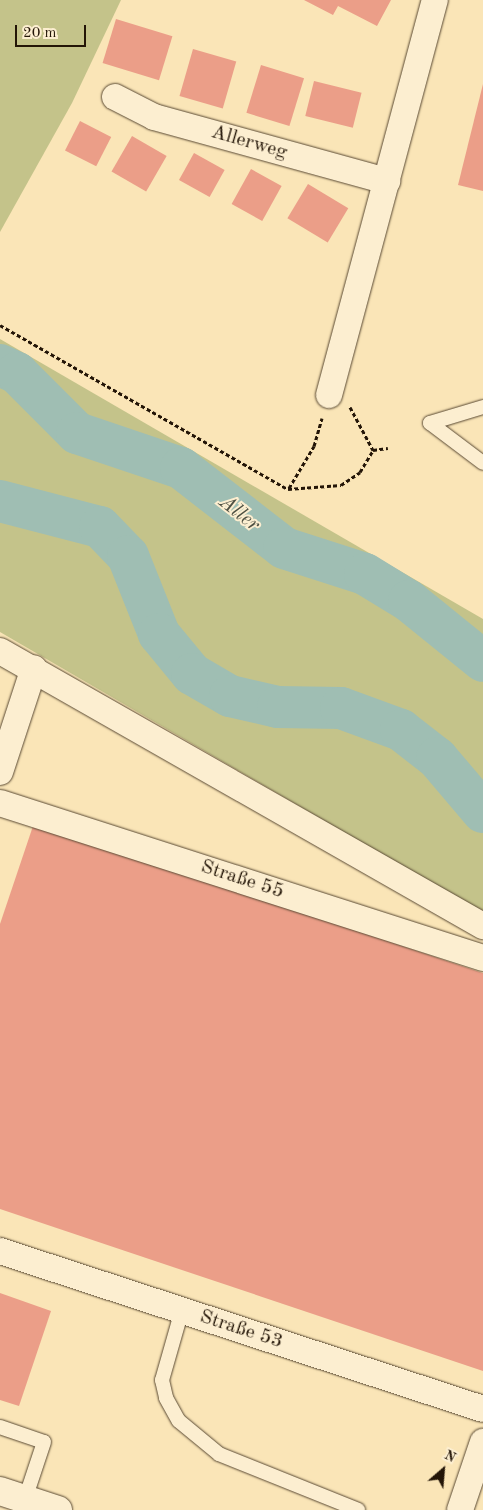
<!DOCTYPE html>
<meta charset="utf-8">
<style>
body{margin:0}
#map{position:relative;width:483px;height:1510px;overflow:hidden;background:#fae5b7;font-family:"Old Standard TT",serif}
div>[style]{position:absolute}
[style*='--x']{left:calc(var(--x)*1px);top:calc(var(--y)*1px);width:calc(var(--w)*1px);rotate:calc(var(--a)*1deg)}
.green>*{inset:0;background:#c4c38a}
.river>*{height:42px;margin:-21px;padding:0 21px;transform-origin:21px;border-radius:21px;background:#9fbeb3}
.building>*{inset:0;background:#eb9e88;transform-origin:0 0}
.path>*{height:3px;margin-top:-1.5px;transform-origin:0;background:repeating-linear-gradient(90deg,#231507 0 4px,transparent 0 6.5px)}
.roads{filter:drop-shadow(0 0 1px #594933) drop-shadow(0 0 1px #594933)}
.lane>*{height:14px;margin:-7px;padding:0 7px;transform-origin:7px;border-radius:7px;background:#fceed0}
.street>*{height:26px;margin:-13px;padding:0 13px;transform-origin:13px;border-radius:13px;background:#fceed0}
.secondary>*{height:28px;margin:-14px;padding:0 14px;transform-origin:14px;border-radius:14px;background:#fceed0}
span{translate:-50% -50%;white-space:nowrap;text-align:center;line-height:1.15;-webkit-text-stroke:4px #fceed0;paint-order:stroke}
.street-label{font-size:20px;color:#231507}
.water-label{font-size:21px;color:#4e5043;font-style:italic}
.north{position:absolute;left:418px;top:1445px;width:50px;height:50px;-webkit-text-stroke:4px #fceed0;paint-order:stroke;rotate:27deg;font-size:14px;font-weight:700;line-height:20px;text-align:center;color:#231507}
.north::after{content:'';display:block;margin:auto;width:18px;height:22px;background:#231507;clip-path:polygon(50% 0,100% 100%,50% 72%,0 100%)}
.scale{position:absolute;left:15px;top:25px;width:71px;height:22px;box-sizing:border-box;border:2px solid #231507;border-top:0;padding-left:6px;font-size:15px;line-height:18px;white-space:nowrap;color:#231507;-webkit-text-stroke:4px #fceed0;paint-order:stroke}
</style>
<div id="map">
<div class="green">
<i style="clip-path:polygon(0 0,121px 0,72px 103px,0 232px)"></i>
<i style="clip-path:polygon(0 339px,483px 619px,483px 913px,0 632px)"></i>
</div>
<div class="river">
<i style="--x:0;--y:365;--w:19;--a:25"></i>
<i style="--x:17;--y:373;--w:85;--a:45"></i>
<i style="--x:77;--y:433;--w:110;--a:18.6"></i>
<i style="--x:181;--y:468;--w:130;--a:37.8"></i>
<i style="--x:284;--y:548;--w:85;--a:17.8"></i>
<i style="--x:365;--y:574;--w:52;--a:31.5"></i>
<i style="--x:409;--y:601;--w:95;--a:39"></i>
<i style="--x:0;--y:501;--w:103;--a:14.6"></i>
<i style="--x:100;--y:527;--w:40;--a:46"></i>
<i style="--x:128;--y:556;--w:84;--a:68.3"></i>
<i style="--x:159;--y:634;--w:52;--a:50.5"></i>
<i style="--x:192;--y:674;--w:44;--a:30.1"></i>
<i style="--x:230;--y:696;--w:49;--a:12.9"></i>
<i style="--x:278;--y:707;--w:63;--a:0.9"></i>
<i style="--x:341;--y:708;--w:64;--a:20.1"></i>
<i style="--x:401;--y:730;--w:46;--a:37.9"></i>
<i style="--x:437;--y:758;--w:71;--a:49.6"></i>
</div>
<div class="building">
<i style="clip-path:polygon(304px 0,391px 0,377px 26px,338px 6px,333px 15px)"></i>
<i style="left:116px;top:19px;width:59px;height:46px;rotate:17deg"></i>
<i style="left:193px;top:49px;width:45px;height:49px;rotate:16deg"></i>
<i style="left:261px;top:65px;width:45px;height:50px;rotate:17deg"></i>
<i style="left:314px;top:81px;width:49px;height:36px;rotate:14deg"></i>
<i style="clip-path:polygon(483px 84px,483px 191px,458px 185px)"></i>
<i style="left:80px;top:121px;width:35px;height:33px;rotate:27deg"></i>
<i style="left:132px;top:136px;width:40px;height:41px;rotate:30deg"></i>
<i style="left:194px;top:153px;width:35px;height:31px;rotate:29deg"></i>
<i style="left:251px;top:169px;width:35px;height:40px;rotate:29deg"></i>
<i style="left:308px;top:184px;width:47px;height:40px;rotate:31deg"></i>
<i style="clip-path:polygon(34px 823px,483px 973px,483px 1371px,0 1209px,0 924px)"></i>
<i style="clip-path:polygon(0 1293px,51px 1311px,19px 1406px,0 1400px)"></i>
</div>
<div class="path">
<i style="--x:0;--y:325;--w:331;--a:29.7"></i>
<i style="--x:288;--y:489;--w:53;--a:-4.3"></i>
<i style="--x:341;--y:485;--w:23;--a:-34"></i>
<i style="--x:360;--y:472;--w:26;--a:-59"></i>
<i style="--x:373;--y:450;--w:15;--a:-8"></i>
<i style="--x:350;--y:407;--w:49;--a:61.9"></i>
<i style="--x:289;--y:488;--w:49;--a:-59.2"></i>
<i style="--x:314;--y:446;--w:29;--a:-74"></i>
</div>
<div class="roads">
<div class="lane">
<i style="--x:430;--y:423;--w:66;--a:37"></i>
<i style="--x:430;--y:423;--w:55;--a:-16.8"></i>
<i style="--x:182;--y:1310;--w:73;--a:105.9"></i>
<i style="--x:162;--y:1380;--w:18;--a:77"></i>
<i style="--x:166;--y:1398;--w:26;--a:61"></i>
<i style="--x:179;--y:1421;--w:52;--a:39.5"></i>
<i style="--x:219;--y:1454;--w:150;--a:21.9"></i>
<i style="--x:0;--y:1427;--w:46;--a:18.8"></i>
<i style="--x:44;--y:1442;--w:60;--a:108.4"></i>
</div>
<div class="street">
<i style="--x:115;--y:97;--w:44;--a:27.1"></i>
<i style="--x:154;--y:117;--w:242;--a:15.4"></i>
<i style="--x:329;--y:395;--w:409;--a:-75"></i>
<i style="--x:0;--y:651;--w:556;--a:29.66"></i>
<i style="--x:0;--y:772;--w:109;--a:-71.9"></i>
<i style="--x:0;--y:803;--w:507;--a:17.79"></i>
<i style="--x:0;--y:1251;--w:508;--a:18.11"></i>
<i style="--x:460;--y:1510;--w:72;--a:-71.3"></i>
</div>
<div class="secondary">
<i style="--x:0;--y:1491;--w:61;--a:18.1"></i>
</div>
</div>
<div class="street-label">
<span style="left:249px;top:143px;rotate:16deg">Allerweg</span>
<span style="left:242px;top:880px;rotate:18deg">Straße 55</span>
<span style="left:241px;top:1330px;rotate:18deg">Straße 53</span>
</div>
<div class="water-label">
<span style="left:239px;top:514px;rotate:38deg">Aller</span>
</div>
<div class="north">N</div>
<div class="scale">20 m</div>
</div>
